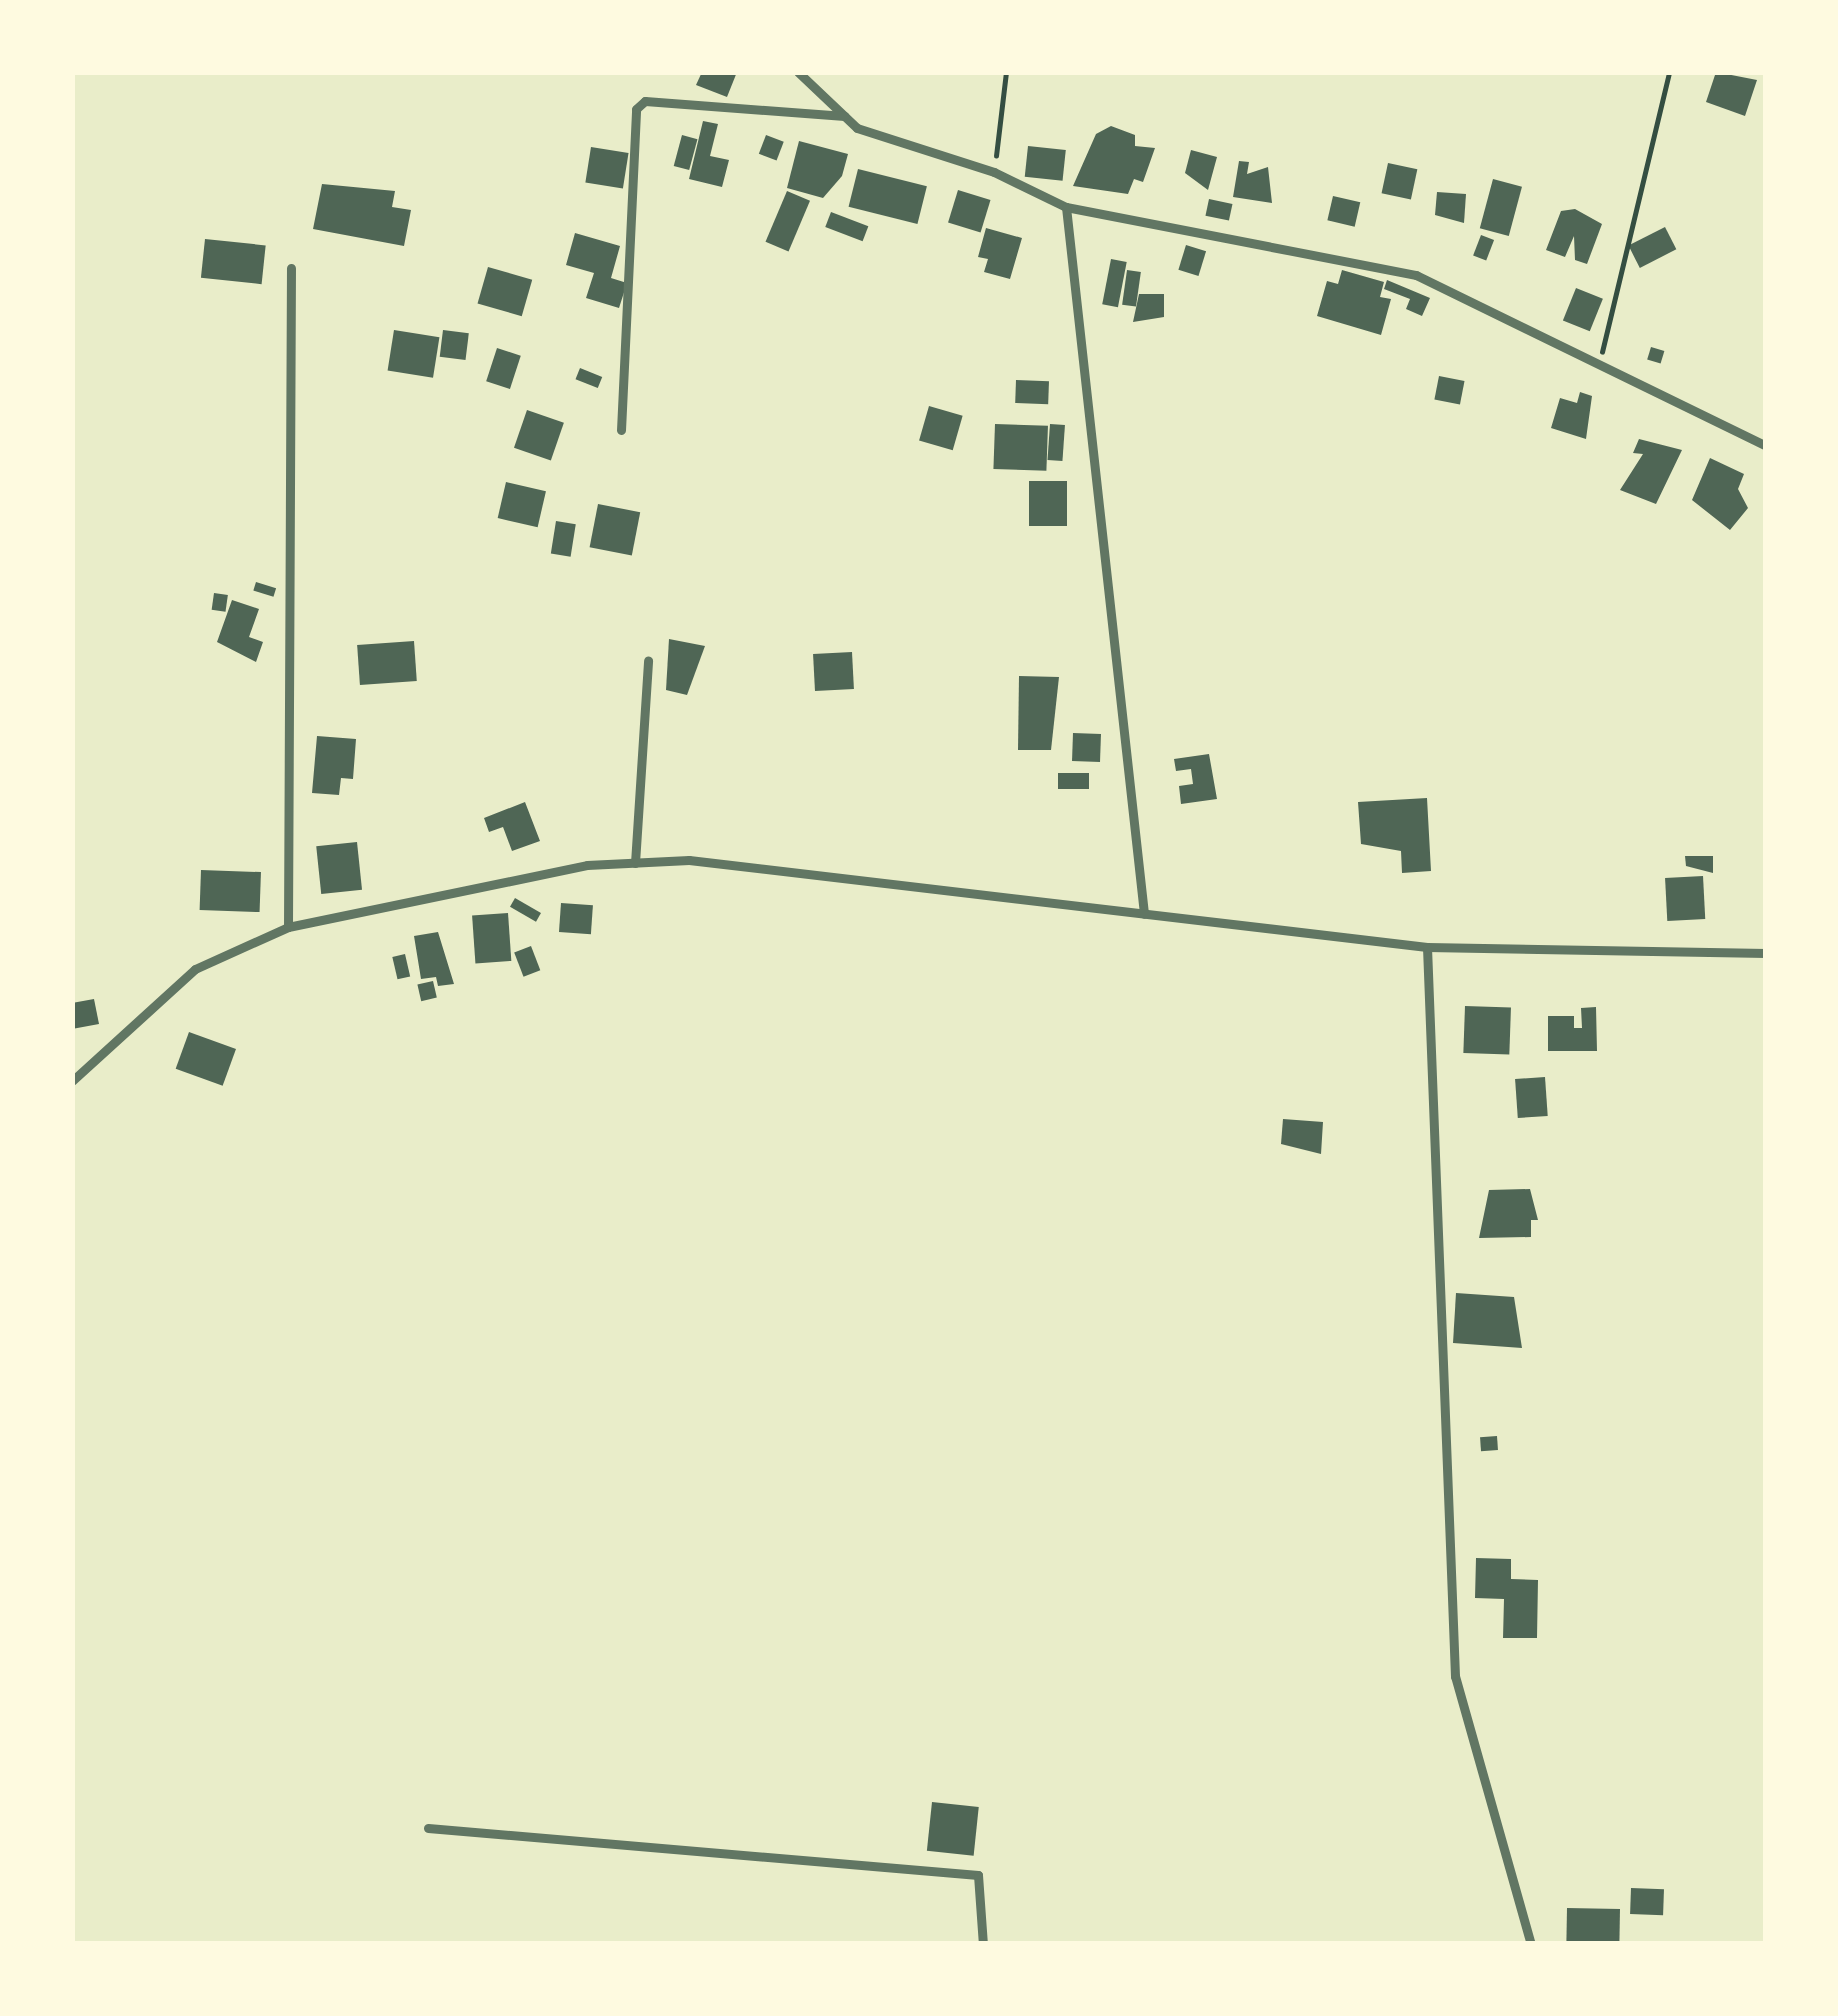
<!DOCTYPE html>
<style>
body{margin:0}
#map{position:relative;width:1838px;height:2016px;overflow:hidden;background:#e9edc9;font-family:Rubik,sans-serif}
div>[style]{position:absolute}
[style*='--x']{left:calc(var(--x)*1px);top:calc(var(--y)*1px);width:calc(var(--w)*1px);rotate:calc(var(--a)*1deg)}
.building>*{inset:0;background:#4f6655;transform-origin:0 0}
.path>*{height:4.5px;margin:-2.25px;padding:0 2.25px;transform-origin:2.25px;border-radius:2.25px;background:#344e41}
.minor>*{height:9px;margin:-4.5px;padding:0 4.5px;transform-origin:4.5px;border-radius:4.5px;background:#617663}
span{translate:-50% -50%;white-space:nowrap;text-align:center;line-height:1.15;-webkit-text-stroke:12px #fefae0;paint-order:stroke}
.frame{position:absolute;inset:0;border:75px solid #fefae0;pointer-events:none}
</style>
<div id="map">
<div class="building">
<i style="clip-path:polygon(702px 72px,737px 72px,727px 97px,696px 85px)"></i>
<i style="clip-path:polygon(1716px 72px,1757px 80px,1745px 116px,1706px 102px)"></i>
<i style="clip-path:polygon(703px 121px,718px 124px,710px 156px,729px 160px,722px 187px,689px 179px)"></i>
<i style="clip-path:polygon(1111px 126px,1135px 135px,1135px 146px,1155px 148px,1143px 182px,1134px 179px,1128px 194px,1073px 186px,1096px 134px)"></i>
<i style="left:682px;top:135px;width:16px;height:32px;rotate:15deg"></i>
<i style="left:766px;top:135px;width:19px;height:20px;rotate:21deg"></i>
<i style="clip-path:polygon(799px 141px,848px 154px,842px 176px,823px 198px,787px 188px)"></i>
<i style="left:1028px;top:146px;width:38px;height:31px;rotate:6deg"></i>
<i style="left:591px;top:147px;width:38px;height:36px;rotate:9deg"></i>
<i style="clip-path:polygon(1191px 150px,1217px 157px,1208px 190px,1185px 173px)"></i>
<i style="clip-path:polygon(1239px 161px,1249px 162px,1247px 174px,1268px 167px,1272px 203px,1233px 197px)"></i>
<i style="left:1388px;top:163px;width:30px;height:31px;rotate:12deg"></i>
<i style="left:858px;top:169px;width:71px;height:39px;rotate:14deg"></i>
<i style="left:1493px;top:179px;width:30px;height:51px;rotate:15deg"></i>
<i style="clip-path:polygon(322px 184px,395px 191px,392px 207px,411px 210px,404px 246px,313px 229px)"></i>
<i style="left:958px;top:190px;width:34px;height:34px;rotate:17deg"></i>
<i style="left:787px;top:191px;width:25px;height:55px;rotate:23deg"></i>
<i style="clip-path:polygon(1437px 192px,1466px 194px,1464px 223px,1435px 215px)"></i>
<i style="left:1333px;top:196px;width:28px;height:25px;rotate:13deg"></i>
<i style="left:1209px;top:199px;width:24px;height:17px;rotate:12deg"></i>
<i style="clip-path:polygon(1575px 209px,1602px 224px,1587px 264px,1575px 260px,1574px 236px,1565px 257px,1546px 250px,1561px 211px)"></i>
<i style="left:831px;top:212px;width:40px;height:16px;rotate:21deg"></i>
<i style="left:1665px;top:227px;width:25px;height:41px;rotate:63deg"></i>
<i style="clip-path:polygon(986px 228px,1022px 238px,1010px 279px,984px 272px,988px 259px,978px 257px)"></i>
<i style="clip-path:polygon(575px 233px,620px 246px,611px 278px,627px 283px,619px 308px,586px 298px,594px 273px,566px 265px)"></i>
<i style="left:1481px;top:235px;width:14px;height:22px;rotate:21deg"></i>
<i style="left:205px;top:239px;width:61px;height:39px;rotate:6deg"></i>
<i style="left:1186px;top:245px;width:21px;height:26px;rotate:17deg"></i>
<i style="left:1111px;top:259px;width:16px;height:46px;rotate:11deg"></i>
<i style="left:488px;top:267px;width:46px;height:38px;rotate:16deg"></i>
<i style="left:1127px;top:270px;width:14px;height:35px;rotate:8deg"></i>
<i style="clip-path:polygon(1342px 270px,1384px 282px,1380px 297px,1391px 299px,1381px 335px,1317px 316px,1327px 281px,1338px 284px)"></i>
<i style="clip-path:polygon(1387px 280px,1430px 298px,1422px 316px,1406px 309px,1410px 299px,1384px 289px)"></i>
<i style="left:1576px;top:288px;width:29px;height:35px;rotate:22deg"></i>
<i style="clip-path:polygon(1139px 294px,1164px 294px,1164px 317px,1133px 322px)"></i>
<i style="left:394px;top:330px;width:46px;height:41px;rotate:9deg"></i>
<i style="left:443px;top:330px;width:26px;height:27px;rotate:7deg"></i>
<i style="left:1651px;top:347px;width:14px;height:13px;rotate:17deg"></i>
<i style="left:497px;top:348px;width:25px;height:35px;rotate:18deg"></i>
<i style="left:580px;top:368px;width:24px;height:12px;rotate:22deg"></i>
<i style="left:1439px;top:376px;width:26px;height:24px;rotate:11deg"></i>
<i style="left:1016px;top:380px;width:33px;height:23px;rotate:2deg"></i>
<i style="clip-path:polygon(1580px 392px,1592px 396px,1586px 439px,1551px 428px,1560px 398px,1577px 403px)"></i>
<i style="left:929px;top:406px;width:35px;height:36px;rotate:16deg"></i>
<i style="left:527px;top:410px;width:39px;height:40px;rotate:19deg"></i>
<i style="left:995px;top:424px;width:53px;height:45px;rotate:2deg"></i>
<i style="left:1050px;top:424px;width:15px;height:36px;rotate:4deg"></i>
<i style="clip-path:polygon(1639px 439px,1682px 450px,1656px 504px,1620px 490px,1643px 454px,1633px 453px)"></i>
<i style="clip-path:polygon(1710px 458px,1744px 474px,1738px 489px,1748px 508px,1730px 530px,1692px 500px)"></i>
<i style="left:1029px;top:481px;width:38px;height:45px"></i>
<i style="left:506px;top:482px;width:41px;height:37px;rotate:13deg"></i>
<i style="left:598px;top:504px;width:43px;height:44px;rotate:11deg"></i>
<i style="left:556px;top:521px;width:20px;height:33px;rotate:9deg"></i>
<i style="left:256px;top:582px;width:21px;height:9px;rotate:17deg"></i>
<i style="left:214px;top:593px;width:14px;height:17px;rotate:8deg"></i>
<i style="clip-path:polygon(232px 600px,259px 609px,249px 637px,263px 642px,256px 662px,217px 642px)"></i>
<i style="clip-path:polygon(669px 639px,705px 646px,687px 695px,666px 690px)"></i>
<i style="left:414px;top:641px;width:40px;height:57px;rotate:86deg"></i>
<i style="left:852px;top:652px;width:37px;height:39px;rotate:87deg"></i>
<i style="clip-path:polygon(1019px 676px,1059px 677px,1051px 750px,1018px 750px)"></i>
<i style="left:1073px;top:733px;width:28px;height:28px;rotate:2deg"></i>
<i style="clip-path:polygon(317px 736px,356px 739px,353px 779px,341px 778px,339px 795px,312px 793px)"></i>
<i style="clip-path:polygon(1209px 754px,1217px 799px,1181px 804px,1179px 786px,1193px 784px,1191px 769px,1176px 771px,1174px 759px)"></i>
<i style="left:1058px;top:773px;width:31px;height:16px"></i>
<i style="clip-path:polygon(1427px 798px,1431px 871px,1402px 873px,1401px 851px,1361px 844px,1358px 802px)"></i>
<i style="clip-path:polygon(525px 802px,540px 841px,512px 851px,503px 827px,489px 832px,484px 818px)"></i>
<i style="left:357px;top:842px;width:48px;height:41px;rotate:84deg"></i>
<i style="clip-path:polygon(1685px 856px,1713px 856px,1713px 873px,1686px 866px)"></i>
<i style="left:201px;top:870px;width:60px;height:40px;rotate:2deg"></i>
<i style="left:1703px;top:876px;width:43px;height:38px;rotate:87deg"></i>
<i style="left:515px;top:898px;width:30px;height:10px;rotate:30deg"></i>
<i style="left:561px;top:903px;width:32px;height:29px;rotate:4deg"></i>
<i style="left:508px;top:913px;width:48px;height:36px;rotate:86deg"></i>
<i style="clip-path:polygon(438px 932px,454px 984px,438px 986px,436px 977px,421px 979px,414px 936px)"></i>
<i style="left:531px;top:946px;width:26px;height:18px;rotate:69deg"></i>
<i style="left:405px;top:954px;width:23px;height:13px;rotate:77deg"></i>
<i style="left:433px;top:981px;width:17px;height:16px;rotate:77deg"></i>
<i style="clip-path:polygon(94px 999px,99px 1024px,72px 1029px,72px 1003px)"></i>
<i style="left:1465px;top:1006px;width:46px;height:47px;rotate:2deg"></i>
<i style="clip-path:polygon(1596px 1007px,1597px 1051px,1548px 1051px,1548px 1016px,1574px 1016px,1574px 1028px,1582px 1028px,1581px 1008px)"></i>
<i style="left:189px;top:1032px;width:50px;height:39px;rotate:20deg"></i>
<i style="left:1545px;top:1077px;width:39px;height:30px;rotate:86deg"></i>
<i style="clip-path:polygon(1283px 1119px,1323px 1122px,1321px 1154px,1281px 1144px)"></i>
<i style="clip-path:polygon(1530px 1189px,1538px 1220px,1531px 1220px,1531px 1237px,1479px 1238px,1489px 1190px)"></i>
<i style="clip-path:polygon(1456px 1293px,1514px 1297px,1522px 1348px,1453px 1343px)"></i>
<i style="left:1497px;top:1436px;width:14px;height:17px;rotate:86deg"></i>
<i style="clip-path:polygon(1476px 1558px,1511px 1559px,1511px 1579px,1538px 1580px,1537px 1638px,1503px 1638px,1504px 1599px,1475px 1598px)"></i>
<i style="left:932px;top:1802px;width:47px;height:49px;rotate:6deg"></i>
<i style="left:1631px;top:1888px;width:33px;height:26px;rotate:2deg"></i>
<i style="left:1567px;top:1908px;width:53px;height:36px;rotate:1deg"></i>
</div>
<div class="path">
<i style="--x:996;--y:156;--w:85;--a:-83.2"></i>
<i style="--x:1602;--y:352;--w:288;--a:-76.5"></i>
</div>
<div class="minor">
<i style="--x:798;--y:72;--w:81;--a:43.5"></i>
<i style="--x:857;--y:128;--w:144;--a:17.8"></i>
<i style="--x:994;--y:172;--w:80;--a:25.9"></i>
<i style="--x:1066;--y:207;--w:357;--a:11"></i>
<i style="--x:1416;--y:275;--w:390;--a:26"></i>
<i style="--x:1066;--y:207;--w:711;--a:83.7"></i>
<i style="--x:621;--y:430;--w:321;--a:-87.3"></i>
<i style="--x:636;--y:109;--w:12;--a:-42"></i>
<i style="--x:645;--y:101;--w:200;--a:4.3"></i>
<i style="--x:635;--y:863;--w:203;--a:-86.3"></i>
<i style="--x:288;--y:927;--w:659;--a:-89.74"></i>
<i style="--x:1427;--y:947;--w:730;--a:87.8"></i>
<i style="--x:1455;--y:1676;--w:279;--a:74.2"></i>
<i style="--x:72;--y:1081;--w:166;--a:-42.3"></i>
<i style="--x:195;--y:969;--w:102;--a:-24.3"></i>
<i style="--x:288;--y:927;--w:305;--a:-11.7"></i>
<i style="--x:587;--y:865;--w:102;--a:-2.8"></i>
<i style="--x:689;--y:860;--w:743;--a:6.72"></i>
<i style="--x:1427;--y:947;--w:339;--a:1"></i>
<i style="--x:428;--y:1828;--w:552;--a:4.88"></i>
<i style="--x:978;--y:1875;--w:69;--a:85.9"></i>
</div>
<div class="frame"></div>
</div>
